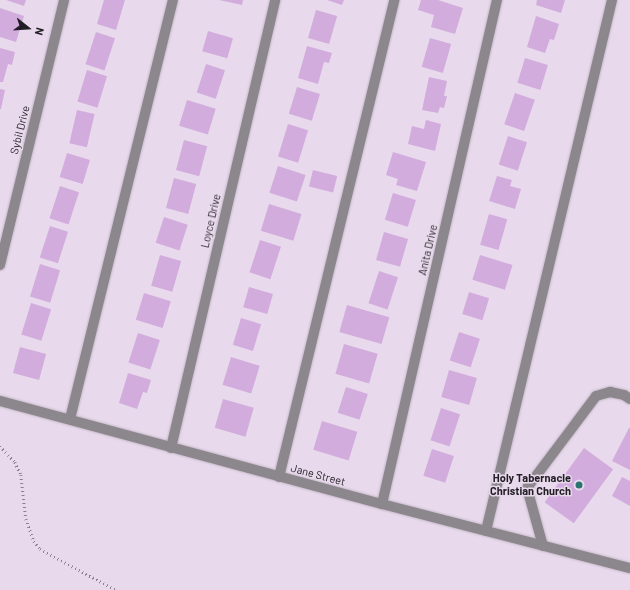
<!DOCTYPE html>
<style>
body{margin:0}
#map{position:relative;width:630px;height:590px;overflow:hidden;background:#e8daec;font-family:Barlow,sans-serif}
div>[style]{position:absolute}
[style*='--x']{left:calc(var(--x)*1px);top:calc(var(--y)*1px);width:calc(var(--w)*1px);rotate:calc(var(--a)*1deg)}
.building>*{inset:0;background:#d2acdc;transform-origin:0 0}
.path>*{height:2.5px;margin-top:-1.25px;transform-origin:0;background:repeating-linear-gradient(90deg,#8a818e 0 1px,transparent 0 4px)}
.roads{filter:drop-shadow(0 0 1px #c5b8c8) drop-shadow(0 0 1px #c5b8c8)}
.minor>*{height:10px;margin:-5px;padding:0 5px;transform-origin:5px;border-radius:5px;background:#8c868d}
.dots>*{width:11px;height:11px;translate:-50% -50%;box-sizing:border-box;border:2px solid #e8daec;border-radius:50%}
span{translate:-50% -50%;white-space:nowrap;text-align:center;line-height:1.15;-webkit-text-stroke:3px #e8daec;paint-order:stroke}
.street-label{font-size:11px;color:#231e25}
.poi-label{font-size:11px;color:#231e25;font-weight:700}
.right{translate:-100% -50%;text-align:right}
.north{position:absolute;left:8px;top:8px;width:40px;height:40px;-webkit-text-stroke:3px #e8daec;paint-order:stroke;rotate:107deg;font-size:11px;font-weight:700;line-height:16px;text-align:center;color:#231e25}
.north::after{content:'';display:block;margin:auto;width:14px;height:18px;background:#231e25;clip-path:polygon(50% 0,100% 100%,50% 72%,0 100%)}
</style>
<div id="map">
<div class="building">
<i style="clip-path:polygon(6px 0,26px 0,24px 6px)"></i>
<i style="clip-path:polygon(104px 0,125px 0,116px 30px,97px 24px)"></i>
<i style="clip-path:polygon(219px 0,243px 0,242px 5px)"></i>
<i style="clip-path:polygon(327px 0,344px 0,342px 5px)"></i>
<i style="clip-path:polygon(421px 0,438px 0,463px 8px,455px 34px,431px 27px,434px 15px,418px 10px)"></i>
<i style="clip-path:polygon(537px 0,565px 0,561px 13px,536px 5px)"></i>
<i style="clip-path:polygon(0 8px,24px 16px,16px 42px,0 37px)"></i>
<i style="left:316px;top:10px;width:22px;height:29px;rotate:16deg"></i>
<i style="clip-path:polygon(536px 16px,559px 24px,554px 40px,550px 39px,545px 53px,527px 47px)"></i>
<i style="left:208px;top:31px;width:26px;height:21px;rotate:16deg"></i>
<i style="left:96px;top:32px;width:20px;height:34px;rotate:18deg"></i>
<i style="left:430px;top:38px;width:22px;height:30px;rotate:16deg"></i>
<i style="clip-path:polygon(307px 46px,332px 53px,329px 63px,324px 62px,318px 84px,298px 78px)"></i>
<i style="clip-path:polygon(0 48px,15px 52px,12px 65px,8px 64px,3px 82px,0 82px)"></i>
<i style="left:525px;top:58px;width:24px;height:26px;rotate:17deg"></i>
<i style="left:206px;top:64px;width:20px;height:30px;rotate:18deg"></i>
<i style="left:87px;top:70px;width:21px;height:33px;rotate:17deg"></i>
<i style="clip-path:polygon(429px 77px,447px 81px,444px 96px,447px 96px,444px 108px,440px 107px,438px 113px,422px 110px)"></i>
<i style="left:297px;top:87px;width:24px;height:28px;rotate:17deg"></i>
<i style="clip-path:polygon(0 89px,5px 90px,1px 109px,0 109px)"></i>
<i style="left:515px;top:93px;width:21px;height:33px;rotate:19deg"></i>
<i style="left:187px;top:100px;width:30px;height:27px;rotate:17deg"></i>
<i style="left:77px;top:110px;width:18px;height:34px;rotate:13deg"></i>
<i style="clip-path:polygon(426px 120px,441px 124px,435px 151px,408px 144px,412px 126px,424px 129px)"></i>
<i style="left:288px;top:124px;width:21px;height:34px;rotate:17deg"></i>
<i style="left:508px;top:136px;width:20px;height:30px;rotate:18deg"></i>
<i style="left:184px;top:140px;width:24px;height:31px;rotate:15deg"></i>
<i style="clip-path:polygon(393px 152px,426px 162px,417px 191px,396px 185px,398px 179px,386px 175px)"></i>
<i style="left:67px;top:153px;width:24px;height:25px;rotate:17deg"></i>
<i style="left:278px;top:166px;width:29px;height:28px;rotate:18deg"></i>
<i style="left:313px;top:170px;width:25px;height:17px;rotate:14deg"></i>
<i style="clip-path:polygon(497px 176px,512px 180px,510px 186px,521px 189px,515px 209px,489px 201px)"></i>
<i style="left:174px;top:178px;width:23px;height:31px;rotate:15deg"></i>
<i style="left:60px;top:186px;width:20px;height:34px;rotate:18deg"></i>
<i style="left:393px;top:193px;width:24px;height:28px;rotate:17deg"></i>
<i style="left:269px;top:204px;width:34px;height:28px;rotate:17deg"></i>
<i style="left:489px;top:214px;width:19px;height:32px;rotate:16deg"></i>
<i style="left:164px;top:217px;width:25px;height:27px;rotate:18deg"></i>
<i style="left:50px;top:226px;width:19px;height:33px;rotate:18deg"></i>
<i style="left:384px;top:232px;width:25px;height:29px;rotate:16deg"></i>
<i style="left:260px;top:240px;width:22px;height:34px;rotate:18deg"></i>
<i style="left:160px;top:255px;width:22px;height:32px;rotate:16deg"></i>
<i style="left:480px;top:255px;width:34px;height:26px;rotate:17deg"></i>
<i style="left:40px;top:264px;width:21px;height:34px;rotate:17deg"></i>
<i style="left:379px;top:271px;width:20px;height:34px;rotate:18deg"></i>
<i style="left:249px;top:287px;width:25px;height:21px;rotate:16deg"></i>
<i style="left:469px;top:292px;width:21px;height:23px;rotate:17deg"></i>
<i style="left:144px;top:293px;width:28px;height:28px;rotate:17deg"></i>
<i style="left:31px;top:303px;width:21px;height:33px;rotate:17deg"></i>
<i style="left:347px;top:305px;width:44px;height:28px;rotate:16deg"></i>
<i style="left:241px;top:318px;width:21px;height:28px;rotate:17deg"></i>
<i style="left:459px;top:332px;width:22px;height:30px;rotate:18deg"></i>
<i style="left:138px;top:333px;width:23px;height:31px;rotate:18deg"></i>
<i style="left:344px;top:344px;width:35px;height:31px;rotate:16deg"></i>
<i style="left:20px;top:347px;width:27px;height:27px;rotate:15deg"></i>
<i style="left:231px;top:357px;width:30px;height:29px;rotate:17deg"></i>
<i style="left:449px;top:370px;width:29px;height:28px;rotate:16deg"></i>
<i style="clip-path:polygon(128px 373px,151px 380px,147px 393px,143px 392px,137px 409px,119px 403px)"></i>
<i style="left:346px;top:387px;width:23px;height:27px;rotate:18deg"></i>
<i style="left:223px;top:399px;width:32px;height:30px;rotate:16deg"></i>
<i style="left:441px;top:408px;width:20px;height:34px;rotate:18deg"></i>
<i style="left:322px;top:421px;width:37px;height:30px;rotate:17deg"></i>
<i style="clip-path:polygon(629px 428px,630px 428px,630px 470px,612px 461px)"></i>
<i style="left:584px;top:448px;width:36px;height:67px;rotate:36deg"></i>
<i style="left:432px;top:449px;width:23px;height:28px;rotate:18deg"></i>
<i style="clip-path:polygon(622px 477px,630px 481px,630px 506px,612px 496px)"></i>
</div>
<div class="path">
<i style="--x:0;--y:446;--w:22;--a:47"></i>
<i style="--x:15;--y:462;--w:14;--a:65"></i>
<i style="--x:21;--y:475;--w:44;--a:83.5"></i>
<i style="--x:26;--y:519;--w:23;--a:70"></i>
<i style="--x:34;--y:541;--w:10;--a:53"></i>
<i style="--x:40;--y:549;--w:86;--a:28.3"></i>
</div>
<div class="roads">
<div class="minor">
<i style="--x:0;--y:265;--w:273;--a:-76.4"></i>
<i style="--x:0;--y:401;--w:396;--a:15.1"></i>
<i style="--x:382;--y:504;--w:256;--a:14.5"></i>
<i style="--x:70;--y:419;--w:431;--a:-76.2"></i>
<i style="--x:171;--y:448;--w:460;--a:-76.9"></i>
<i style="--x:279;--y:477;--w:491;--a:-76.4"></i>
<i style="--x:382;--y:504;--w:517;--a:-77.15"></i>
<i style="--x:486;--y:531;--w:546;--a:-76.65"></i>
<i style="--x:543;--y:546;--w:60;--a:-105.4"></i>
<i style="--x:527;--y:488;--w:115;--a:-53.1"></i>
<i style="--x:596;--y:396;--w:15;--a:-16"></i>
<i style="--x:610;--y:392;--w:14;--a:12"></i>
<i style="--x:624;--y:395;--w:7;--a:34"></i>
</div>
</div>
<div class="dots">
<i style="left:579px;top:485px;background:#2a7370"></i>
</div>
<div class="street-label">
<span style="left:20px;top:130px;rotate:-76deg">Sybil Drive</span>
<span style="left:211px;top:221px;rotate:-77deg">Loyce Drive</span>
<span style="left:428px;top:250px;rotate:-77deg">Anita Drive</span>
<span style="left:318px;top:475px;rotate:15deg">Jane Street</span>
</div>
<div class="poi-label">
<span class="right" style="left:571px;top:485px">Holy Tabernacle<br>Christian Church</span>
</div>
<div class="north">N</div>
</div>
